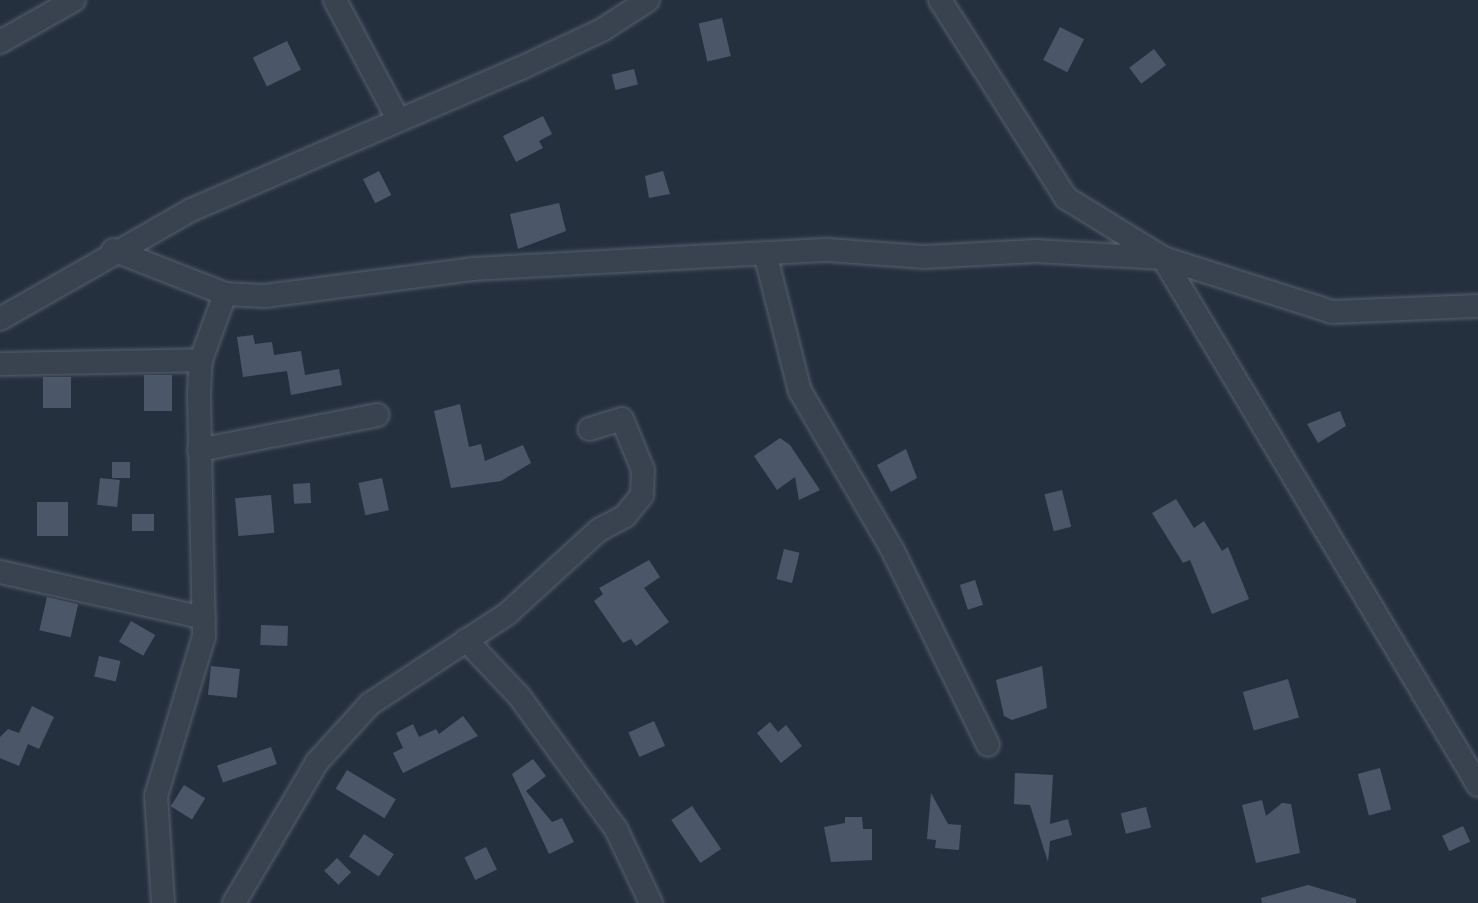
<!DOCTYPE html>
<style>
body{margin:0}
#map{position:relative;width:1478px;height:903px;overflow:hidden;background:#25303f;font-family:"Open Sans",sans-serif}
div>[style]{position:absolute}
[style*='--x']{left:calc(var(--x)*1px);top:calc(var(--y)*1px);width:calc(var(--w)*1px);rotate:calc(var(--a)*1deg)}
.building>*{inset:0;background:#4b5768;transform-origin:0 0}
.roads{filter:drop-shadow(0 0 2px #57606d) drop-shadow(0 0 2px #57606d)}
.minor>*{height:22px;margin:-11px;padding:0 11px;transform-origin:11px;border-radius:11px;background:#39424f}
span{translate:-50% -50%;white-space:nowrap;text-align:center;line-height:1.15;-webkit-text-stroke:6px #1e2734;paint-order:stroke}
</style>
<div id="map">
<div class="building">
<i style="left:722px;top:18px;width:39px;height:24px;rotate:77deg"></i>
<i style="left:1060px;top:27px;width:27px;height:37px;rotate:27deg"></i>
<i style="left:287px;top:41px;width:32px;height:38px;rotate:64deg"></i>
<i style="left:1154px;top:49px;width:20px;height:31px;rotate:53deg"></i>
<i style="left:634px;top:69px;width:16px;height:23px;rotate:76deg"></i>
<i style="clip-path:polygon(543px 116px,552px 134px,539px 141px,543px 148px,516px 162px,503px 136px)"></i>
<i style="left:379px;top:171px;width:27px;height:18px;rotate:63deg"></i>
<i style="clip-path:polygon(663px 171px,670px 194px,649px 198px,645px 176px)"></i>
<i style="clip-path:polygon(559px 203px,566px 231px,518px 249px,510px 214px)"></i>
<i style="clip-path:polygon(253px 335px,255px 344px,272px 342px,274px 355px,301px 351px,305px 375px,339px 369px,342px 385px,291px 395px,287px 371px,243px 377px,237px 337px)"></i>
<i style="left:144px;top:375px;width:28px;height:36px"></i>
<i style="left:43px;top:377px;width:28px;height:31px"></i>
<i style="clip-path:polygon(460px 404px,469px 447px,481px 444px,485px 461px,523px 445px,531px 463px,501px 481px,451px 488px,434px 411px)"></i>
<i style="clip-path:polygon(1340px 411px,1346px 426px,1318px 443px,1307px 424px)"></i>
<i style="clip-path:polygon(780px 438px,790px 445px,820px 490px,799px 500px,795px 477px,777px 490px,754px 456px)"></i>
<i style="clip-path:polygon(906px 449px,917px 478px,891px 492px,877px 465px)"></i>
<i style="left:112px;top:462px;width:18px;height:16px"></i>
<i style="left:100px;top:478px;width:20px;height:27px;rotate:6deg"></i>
<i style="left:382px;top:478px;width:33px;height:24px;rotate:78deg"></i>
<i style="left:310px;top:483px;width:20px;height:17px;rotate:87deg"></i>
<i style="left:1062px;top:490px;width:38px;height:18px;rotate:76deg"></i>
<i style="left:271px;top:495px;width:38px;height:36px;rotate:85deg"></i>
<i style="clip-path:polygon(1176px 499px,1194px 528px,1204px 521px,1222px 551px,1228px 547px,1249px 599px,1212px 614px,1190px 560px,1183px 563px,1152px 513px)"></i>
<i style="left:37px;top:502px;width:31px;height:34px"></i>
<i style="left:154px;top:514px;width:17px;height:22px;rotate:90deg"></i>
<i style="left:784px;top:549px;width:16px;height:31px;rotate:14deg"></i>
<i style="clip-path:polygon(649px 560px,660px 577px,644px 588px,669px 622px,636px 646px,631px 639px,623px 643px,594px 601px,603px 594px,599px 588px)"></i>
<i style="left:975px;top:580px;width:26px;height:16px;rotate:72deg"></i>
<i style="left:47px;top:597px;width:32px;height:34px;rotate:13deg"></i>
<i style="left:131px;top:621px;width:28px;height:24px;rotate:30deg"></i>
<i style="left:261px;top:625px;width:27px;height:20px;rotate:2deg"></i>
<i style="left:99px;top:656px;width:22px;height:21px;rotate:13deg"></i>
<i style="left:211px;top:666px;width:29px;height:29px;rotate:6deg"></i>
<i style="clip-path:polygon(1042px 666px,1047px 708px,1012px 720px,1004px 716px,996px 680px)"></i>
<i style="left:1288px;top:679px;width:40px;height:47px;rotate:74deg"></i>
<i style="clip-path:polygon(32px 706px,54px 717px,39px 749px,28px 744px,19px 766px,0 758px,0 737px,8px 729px,19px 733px)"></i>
<i style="clip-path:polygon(463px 716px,478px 736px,403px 773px,393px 753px,403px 748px,396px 733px,413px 724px,419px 737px,436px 729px,439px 734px)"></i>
<i style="left:654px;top:721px;width:27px;height:28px;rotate:66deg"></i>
<i style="clip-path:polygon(770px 722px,778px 732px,786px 725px,802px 746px,781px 763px,757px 733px)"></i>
<i style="left:271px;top:747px;width:18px;height:57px;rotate:71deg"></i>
<i style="clip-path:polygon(533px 759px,546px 776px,526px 791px,552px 822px,562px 818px,574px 842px,549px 854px,512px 774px)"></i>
<i style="left:1380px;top:768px;width:43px;height:23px;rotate:75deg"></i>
<i style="left:347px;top:770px;width:57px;height:22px;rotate:31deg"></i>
<i style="clip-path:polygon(1015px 773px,1053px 775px,1050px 824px,1068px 819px,1072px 835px,1050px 841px,1048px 862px,1030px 805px,1014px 804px)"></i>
<i style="left:184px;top:785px;width:25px;height:25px;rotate:32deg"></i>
<i style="clip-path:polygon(931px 793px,948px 824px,961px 825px,959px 850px,935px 848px,936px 840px,927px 839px)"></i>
<i style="clip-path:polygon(1262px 800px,1266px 816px,1282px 803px,1291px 804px,1300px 853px,1256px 863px,1242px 805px)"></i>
<i style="left:692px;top:806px;width:52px;height:25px;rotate:56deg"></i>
<i style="left:1146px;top:807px;width:21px;height:26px;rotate:76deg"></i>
<i style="clip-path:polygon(845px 817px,862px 817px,863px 829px,872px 829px,872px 860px,831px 862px,824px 827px,845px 823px)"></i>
<i style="left:1463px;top:826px;width:17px;height:23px;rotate:65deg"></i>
<i style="left:364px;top:834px;width:36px;height:27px;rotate:34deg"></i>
<i style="left:486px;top:847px;width:25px;height:24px;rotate:64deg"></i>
<i style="left:337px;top:858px;width:20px;height:18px;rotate:45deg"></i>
<i style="clip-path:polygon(1308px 885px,1356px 899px,1356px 903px,1262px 903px,1261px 898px)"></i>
</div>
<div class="roads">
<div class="minor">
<i style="--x:335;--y:0;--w:135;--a:62.1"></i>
<i style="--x:940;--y:0;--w:235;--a:57.5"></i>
<i style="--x:1066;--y:198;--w:114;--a:31.7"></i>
<i style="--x:1163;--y:258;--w:614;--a:59.13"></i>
<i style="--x:0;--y:42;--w:85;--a:-29.6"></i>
<i style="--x:113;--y:250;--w:120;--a:21.4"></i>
<i style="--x:225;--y:294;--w:40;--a:2.9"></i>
<i style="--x:265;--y:296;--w:209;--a:-7.4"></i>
<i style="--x:472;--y:269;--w:357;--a:-3.1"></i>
<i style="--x:828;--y:250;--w:96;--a:4.2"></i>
<i style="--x:924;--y:257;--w:112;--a:-3.1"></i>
<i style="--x:1036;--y:251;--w:127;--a:3.2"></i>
<i style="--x:1163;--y:258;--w:177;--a:17.7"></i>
<i style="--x:1332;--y:312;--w:146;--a:-2.4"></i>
<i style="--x:766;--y:257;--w:138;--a:75.8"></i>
<i style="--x:800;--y:391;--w:183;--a:59.8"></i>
<i style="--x:892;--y:549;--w:218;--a:63.9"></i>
<i style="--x:0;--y:319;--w:220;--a:-29.7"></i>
<i style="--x:191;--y:210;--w:357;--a:-23.3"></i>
<i style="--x:519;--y:69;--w:92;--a:-25.2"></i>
<i style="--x:602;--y:30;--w:55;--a:-33.1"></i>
<i style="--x:0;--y:364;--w:201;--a:-1.1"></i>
<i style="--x:199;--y:450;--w:182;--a:-11.1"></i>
<i style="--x:0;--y:572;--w:209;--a:12.7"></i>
<i style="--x:466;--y:640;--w:77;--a:46.6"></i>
<i style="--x:519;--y:696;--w:165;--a:53.9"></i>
<i style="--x:616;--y:829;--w:82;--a:64.7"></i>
<i style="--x:163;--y:903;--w:107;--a:-93.7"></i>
<i style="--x:156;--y:796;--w:167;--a:-73.3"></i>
<i style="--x:204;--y:636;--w:243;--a:-91.2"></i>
<i style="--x:199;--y:393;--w:33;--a:-87"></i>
<i style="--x:201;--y:360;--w:70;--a:-70"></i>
<i style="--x:234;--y:903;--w:164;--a:-59.5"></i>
<i style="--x:317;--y:762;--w:79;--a:-47.6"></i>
<i style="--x:370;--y:704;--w:164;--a:-33.3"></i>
<i style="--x:507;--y:614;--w:125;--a:-42.4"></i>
<i style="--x:599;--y:530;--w:30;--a:-28"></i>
<i style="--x:625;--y:516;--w:27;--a:-51"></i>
<i style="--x:642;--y:495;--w:25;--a:-88"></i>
<i style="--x:643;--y:470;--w:55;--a:-112.4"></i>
<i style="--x:622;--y:419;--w:34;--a:163"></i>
</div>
</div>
</div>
